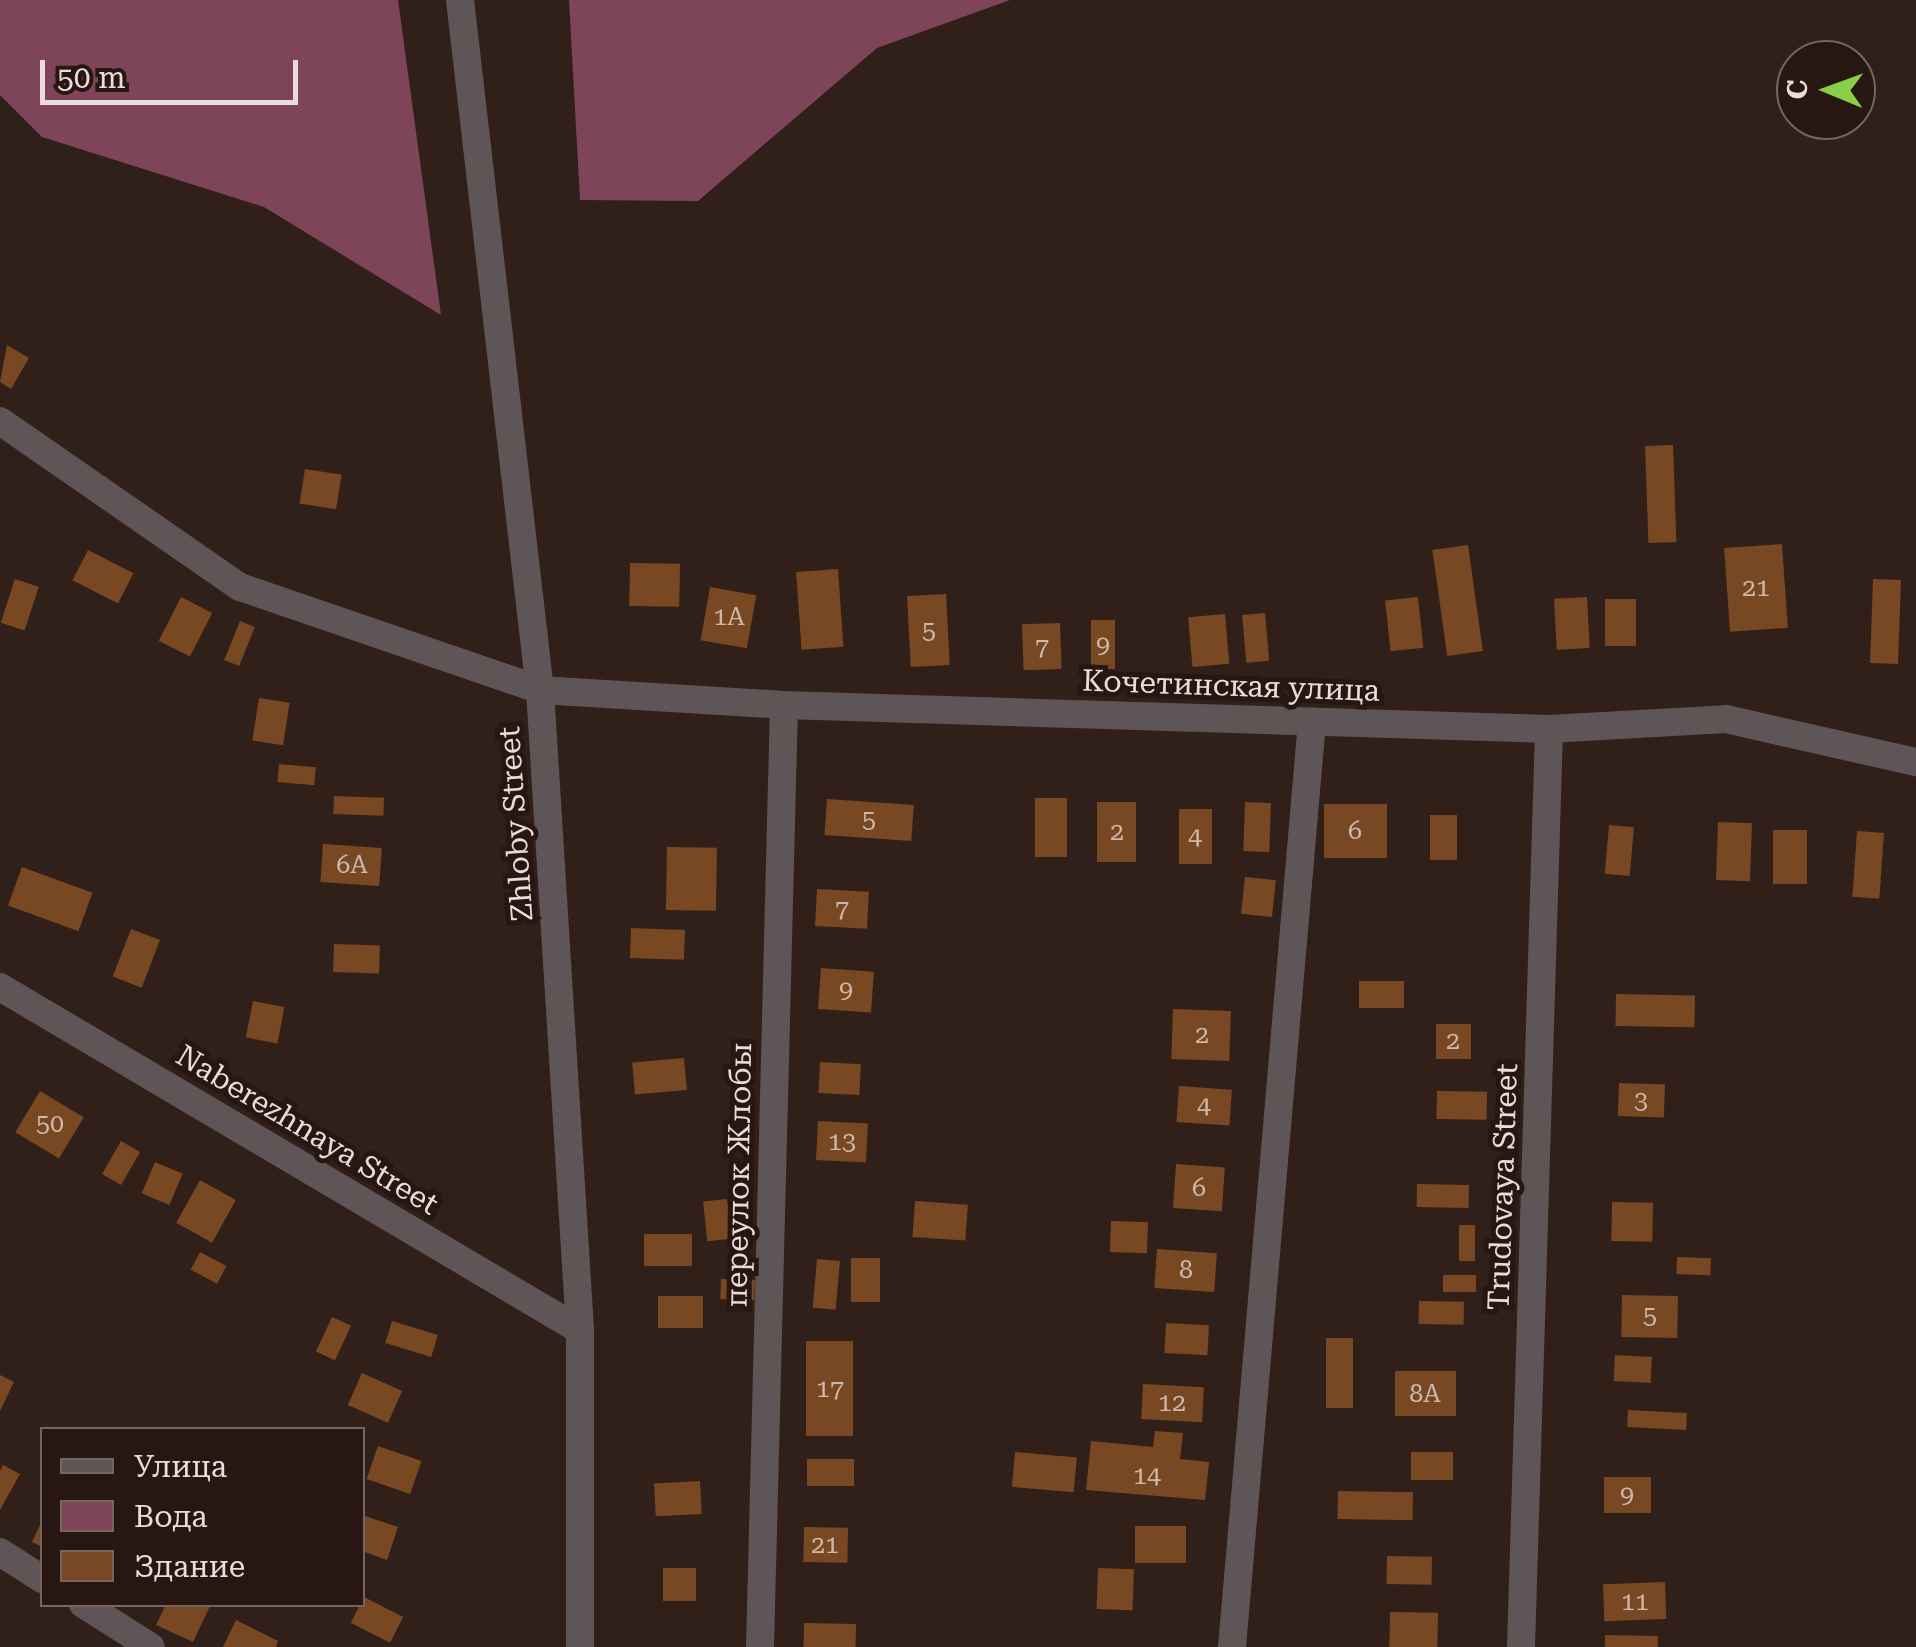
<!DOCTYPE html>
<meta charset="utf-8">
<style>
body{margin:0}
#map{position:relative;width:1916px;height:1647px;overflow:hidden;background:#311f1a;font-family:"Roboto Serif",serif}
div>[style]{position:absolute}
[style*='--x']{left:calc(var(--x)*1px);top:calc(var(--y)*1px);width:calc(var(--w)*1px);rotate:calc(var(--a)*1deg)}
.water>*{inset:0;background:#7e4559}
.building>*{inset:0;background:#784823;transform-origin:0 0}
.minor>*{height:28px;margin:-14px;padding:0 14px;transform-origin:14px;border-radius:14px;background:#605556}
span{translate:-50% -50%;white-space:nowrap;text-align:center;line-height:1.15;-webkit-text-stroke:10px #271611;paint-order:stroke}
.number-label{font-size:25px;color:#ceb8ac}
.number-label span{-webkit-text-stroke-width:0}
.street-label{font-size:30px;color:#eaddd9}
.legend{position:absolute;left:40px;top:1427px;width:325px;height:180px;box-sizing:border-box;background:#271611;border:2px solid #756661;margin:0;padding:12px 18px;list-style:none;font-size:30px;color:#eaddd9}
.legend li{display:flex;align-items:center;gap:20px;height:50px}
.legend b{width:50px;border:2px solid #756661}
.north{position:absolute;left:1776px;top:40px;width:100px;height:100px;box-sizing:border-box;background:#271611;border:2px solid #756661;border-radius:50%;rotate:271deg;font-size:28px;font-weight:700;line-height:40px;text-align:center;color:#eaddd9}
.north::after{content:'';display:block;margin:auto;width:35px;height:45px;background:#88cf49;clip-path:polygon(50% 0,100% 100%,50% 72%,0 100%)}
.scale{position:absolute;left:40px;top:60px;width:258px;height:45px;box-sizing:border-box;border:5px solid #eaddd9;border-top:0;padding-left:12px;font-size:30px;line-height:35px;white-space:nowrap;color:#eaddd9;-webkit-text-stroke:8px #271611;paint-order:stroke}
</style>
<div id="map">
<div class="water">
<i style="clip-path:polygon(0 0,398px 0,441px 315px,264px 207px,42px 137px,0 95px)"></i>
<i style="clip-path:polygon(569px 0,1010px 0,877px 48px,698px 201px,580px 200px)"></i>
</div>
<div class="building">
<i style="clip-path:polygon(7px 345px,29px 358px,11px 389px,0 382px)"></i>
<i style="left:1673px;top:445px;width:97px;height:28px;rotate:88deg"></i>
<i style="left:305px;top:469px;width:37px;height:35px;rotate:9deg"></i>
<i style="left:1782px;top:544px;width:84px;height:58px;rotate:86deg"></i>
<i style="left:1468px;top:545px;width:107px;height:36px;rotate:82deg"></i>
<i style="left:88px;top:550px;width:51px;height:34px;rotate:27deg"></i>
<i style="left:630px;top:563px;width:50px;height:43px;rotate:1deg"></i>
<i style="left:838px;top:569px;width:78px;height:42px;rotate:86deg"></i>
<i style="left:15px;top:579px;width:25px;height:46px;rotate:18deg"></i>
<i style="left:1873px;top:579px;width:28px;height:84px;rotate:2deg"></i>
<i style="left:710px;top:587px;width:47px;height:54px;rotate:10deg"></i>
<i style="left:946px;top:594px;width:71px;height:39px;rotate:87deg"></i>
<i style="left:181px;top:597px;width:35px;height:49px;rotate:27deg"></i>
<i style="left:1418px;top:597px;width:51px;height:33px;rotate:84deg"></i>
<i style="left:1587px;top:597px;width:51px;height:33px;rotate:87deg"></i>
<i style="left:1605px;top:599px;width:31px;height:47px"></i>
<i style="left:1265px;top:613px;width:48px;height:23px;rotate:85deg"></i>
<i style="left:1225px;top:614px;width:50px;height:37px;rotate:85deg"></i>
<i style="left:1091px;top:620px;width:24px;height:49px"></i>
<i style="left:240px;top:621px;width:16px;height:42px;rotate:22deg"></i>
<i style="left:1060px;top:623px;width:46px;height:38px;rotate:88deg"></i>
<i style="left:259px;top:698px;width:31px;height:43px;rotate:9deg"></i>
<i style="left:279px;top:764px;width:37px;height:18px;rotate:5deg"></i>
<i style="left:334px;top:796px;width:50px;height:18px;rotate:2deg"></i>
<i style="left:1035px;top:798px;width:32px;height:59px"></i>
<i style="left:827px;top:799px;width:87px;height:36px;rotate:4deg"></i>
<i style="left:1097px;top:802px;width:39px;height:60px"></i>
<i style="left:1245px;top:802px;width:26px;height:49px;rotate:2deg"></i>
<i style="left:1324px;top:804px;width:63px;height:54px"></i>
<i style="left:1179px;top:809px;width:33px;height:55px"></i>
<i style="left:1430px;top:815px;width:27px;height:45px"></i>
<i style="left:1718px;top:822px;width:34px;height:58px;rotate:2deg"></i>
<i style="left:1609px;top:825px;width:25px;height:49px;rotate:5deg"></i>
<i style="left:1773px;top:830px;width:34px;height:54px"></i>
<i style="left:1857px;top:831px;width:27px;height:66px;rotate:4deg"></i>
<i style="left:323px;top:844px;width:59px;height:38px;rotate:4deg"></i>
<i style="left:667px;top:847px;width:50px;height:63px;rotate:1deg"></i>
<i style="left:22px;top:867px;width:75px;height:41px;rotate:20deg"></i>
<i style="left:1245px;top:877px;width:31px;height:37px;rotate:6deg"></i>
<i style="left:817px;top:889px;width:52px;height:37px;rotate:3deg"></i>
<i style="left:631px;top:928px;width:54px;height:30px;rotate:2deg"></i>
<i style="left:131px;top:929px;width:31px;height:51px;rotate:21deg"></i>
<i style="left:334px;top:944px;width:46px;height:28px;rotate:2deg"></i>
<i style="left:821px;top:968px;width:53px;height:41px;rotate:4deg"></i>
<i style="left:1359px;top:981px;width:45px;height:27px"></i>
<i style="left:1616px;top:994px;width:79px;height:32px;rotate:1deg"></i>
<i style="left:253px;top:1001px;width:32px;height:37px;rotate:11deg"></i>
<i style="left:1173px;top:1009px;width:58px;height:50px;rotate:2deg"></i>
<i style="left:1436px;top:1024px;width:35px;height:35px"></i>
<i style="left:684px;top:1058px;width:32px;height:52px;rotate:85deg"></i>
<i style="left:820px;top:1062px;width:41px;height:31px;rotate:3deg"></i>
<i style="left:1619px;top:1083px;width:46px;height:33px;rotate:2deg"></i>
<i style="left:1179px;top:1086px;width:53px;height:36px;rotate:4deg"></i>
<i style="left:40px;top:1091px;width:51px;height:48px;rotate:31deg"></i>
<i style="left:1437px;top:1091px;width:50px;height:28px;rotate:1deg"></i>
<i style="left:818px;top:1121px;width:50px;height:39px;rotate:3deg"></i>
<i style="left:121px;top:1141px;width:22px;height:38px;rotate:30deg"></i>
<i style="left:155px;top:1162px;width:30px;height:34px;rotate:23deg"></i>
<i style="left:1176px;top:1164px;width:49px;height:44px;rotate:4deg"></i>
<i style="left:200px;top:1180px;width:41px;height:49px;rotate:29deg"></i>
<i style="left:1417px;top:1184px;width:52px;height:23px;rotate:1deg"></i>
<i style="left:727px;top:1199px;width:40px;height:24px;rotate:84deg"></i>
<i style="left:915px;top:1201px;width:53px;height:36px;rotate:4deg"></i>
<i style="left:1612px;top:1202px;width:41px;height:39px;rotate:1deg"></i>
<i style="left:1111px;top:1221px;width:37px;height:31px;rotate:2deg"></i>
<i style="left:1475px;top:1225px;width:36px;height:16px;rotate:90deg"></i>
<i style="left:644px;top:1234px;width:48px;height:32px"></i>
<i style="left:1157px;top:1249px;width:60px;height:39px;rotate:4deg"></i>
<i style="left:200px;top:1252px;width:30px;height:20px;rotate:28deg"></i>
<i style="left:1677px;top:1257px;width:34px;height:17px;rotate:2deg"></i>
<i style="left:851px;top:1258px;width:29px;height:44px"></i>
<i style="left:817px;top:1259px;width:23px;height:49px;rotate:5deg"></i>
<i style="left:1443px;top:1275px;width:33px;height:17px"></i>
<i style="left:721px;top:1279px;width:34px;height:20px;rotate:2deg"></i>
<i style="left:1622px;top:1295px;width:56px;height:42px;rotate:1deg"></i>
<i style="left:703px;top:1296px;width:32px;height:45px;rotate:90deg"></i>
<i style="left:1419px;top:1301px;width:45px;height:23px;rotate:1deg"></i>
<i style="left:332px;top:1317px;width:21px;height:38px;rotate:25deg"></i>
<i style="left:392px;top:1321px;width:48px;height:23px;rotate:17deg"></i>
<i style="left:1166px;top:1323px;width:43px;height:30px;rotate:3deg"></i>
<i style="left:1326px;top:1338px;width:27px;height:70px"></i>
<i style="left:806px;top:1341px;width:47px;height:95px"></i>
<i style="left:1615px;top:1355px;width:37px;height:26px;rotate:3deg"></i>
<i style="left:1395px;top:1371px;width:61px;height:45px"></i>
<i style="left:362px;top:1373px;width:44px;height:35px;rotate:24deg"></i>
<i style="clip-path:polygon(0 1375px,14px 1382px,0 1411px)"></i>
<i style="left:1143px;top:1384px;width:61px;height:35px;rotate:3deg"></i>
<i style="left:1628px;top:1410px;width:59px;height:17px;rotate:3deg"></i>
<i style="clip-path:polygon(1155px 1431px,1183px 1433px,1180px 1459px,1209px 1462px,1205px 1500px,1086px 1490px,1091px 1441px,1153px 1447px)"></i>
<i style="left:378px;top:1446px;width:46px;height:35px;rotate:19deg"></i>
<i style="left:1015px;top:1452px;width:62px;height:35px;rotate:5deg"></i>
<i style="left:1453px;top:1452px;width:28px;height:42px;rotate:90deg"></i>
<i style="left:807px;top:1459px;width:47px;height:27px"></i>
<i style="clip-path:polygon(3px 1465px,20px 1474px,0 1510px,0 1471px)"></i>
<i style="left:1604px;top:1477px;width:47px;height:36px"></i>
<i style="left:700px;top:1481px;width:33px;height:46px;rotate:87deg"></i>
<i style="left:1338px;top:1491px;width:75px;height:28px;rotate:1deg"></i>
<i style="clip-path:polygon(362px 1515px,398px 1527px,387px 1560px,362px 1551px)"></i>
<i style="clip-path:polygon(42px 1521px,42px 1547px,32px 1542px)"></i>
<i style="left:1135px;top:1526px;width:51px;height:37px"></i>
<i style="left:804px;top:1527px;width:44px;height:35px;rotate:1deg"></i>
<i style="left:1387px;top:1556px;width:45px;height:28px;rotate:1deg"></i>
<i style="left:663px;top:1568px;width:33px;height:33px"></i>
<i style="left:1098px;top:1568px;width:36px;height:41px;rotate:2deg"></i>
<i style="left:1665px;top:1582px;width:37px;height:62px;rotate:88deg"></i>
<i style="left:364px;top:1597px;width:44px;height:29px;rotate:27deg"></i>
<i style="clip-path:polygon(166px 1604px,211px 1604px,193px 1642px,156px 1625px)"></i>
<i style="left:1390px;top:1612px;width:48px;height:35px;rotate:1deg"></i>
<i style="clip-path:polygon(236px 1620px,278px 1641px,276px 1647px,223px 1647px)"></i>
<i style="left:804px;top:1623px;width:52px;height:24px;rotate:1deg"></i>
<i style="left:1605px;top:1635px;width:53px;height:12px;rotate:1deg"></i>
</div>
<div class="minor">
<i style="--x:460;--y:0;--w:695;--a:83.39"></i>
<i style="--x:540;--y:690;--w:641;--a:86.42"></i>
<i style="--x:580;--y:1330;--w:317;--a:90"></i>
<i style="--x:0;--y:421;--w:292;--a:34.7"></i>
<i style="--x:240;--y:587;--w:317;--a:18.9"></i>
<i style="--x:540;--y:690;--w:244;--a:3.5"></i>
<i style="--x:784;--y:705;--w:765;--a:1.8"></i>
<i style="--x:1549;--y:729;--w:177;--a:-3.2"></i>
<i style="--x:1726;--y:719;--w:195;--a:12.8"></i>
<i style="--x:0;--y:987;--w:674;--a:30.6"></i>
<i style="--x:0;--y:1552;--w:50;--a:32.7"></i>
<i style="--x:83;--y:1604;--w:80;--a:32.3"></i>
<i style="--x:760;--y:1647;--w:942;--a:-88.54"></i>
<i style="--x:1232;--y:1647;--w:929;--a:-85.06"></i>
<i style="--x:1521;--y:1647;--w:918;--a:-88.25"></i>
</div>
<div class="number-label">
<span style="left:1756px;top:588px">21</span>
<span style="left:729px;top:617px">1А</span>
<span style="left:929px;top:631px">5</span>
<span style="left:1103px;top:645px">9</span>
<span style="left:1042px;top:647px">7</span>
<span style="left:869px;top:820px">5</span>
<span style="left:1355px;top:831px">6</span>
<span style="left:1117px;top:832px">2</span>
<span style="left:1195px;top:837px">4</span>
<span style="left:352px;top:865px">6А</span>
<span style="left:842px;top:909px">7</span>
<span style="left:846px;top:990px">9</span>
<span style="left:1202px;top:1035px">2</span>
<span style="left:1453px;top:1041px">2</span>
<span style="left:1641px;top:1101px">3</span>
<span style="left:1204px;top:1106px">4</span>
<span style="left:50px;top:1124px">50</span>
<span style="left:842px;top:1142px">13</span>
<span style="left:1199px;top:1188px">6</span>
<span style="left:1186px;top:1270px">8</span>
<span style="left:1650px;top:1316px">5</span>
<span style="left:830px;top:1389px">17</span>
<span style="left:1425px;top:1394px">8А</span>
<span style="left:1172px;top:1403px">12</span>
<span style="left:1147px;top:1476px">14</span>
<span style="left:1627px;top:1495px">9</span>
<span style="left:825px;top:1545px">21</span>
<span style="left:1635px;top:1602px">11</span>
</div>
<div class="street-label">
<span style="left:1231px;top:686px;rotate:2deg">Кочетинская улица</span>
<span style="left:516px;top:824px;rotate:-94deg">Zhloby Street</span>
<span style="left:307px;top:1130px;rotate:31deg">Naberezhnaya Street</span>
<span style="left:739px;top:1175px;rotate:-89deg">переулок Жлобы</span>
<span style="left:1503px;top:1187px;rotate:-88deg">Trudovaya Street</span>
</div>
<ul class="legend">
<li><b style="height:12px;background:#605556"></b>Улица</li>
<li><b style="height:28px;background:#7e4559"></b>Вода</li>
<li><b style="height:28px;background:#784823"></b>Здание</li>
</ul>
<div class="north">С</div>
<div class="scale">50 m</div>
</div>
